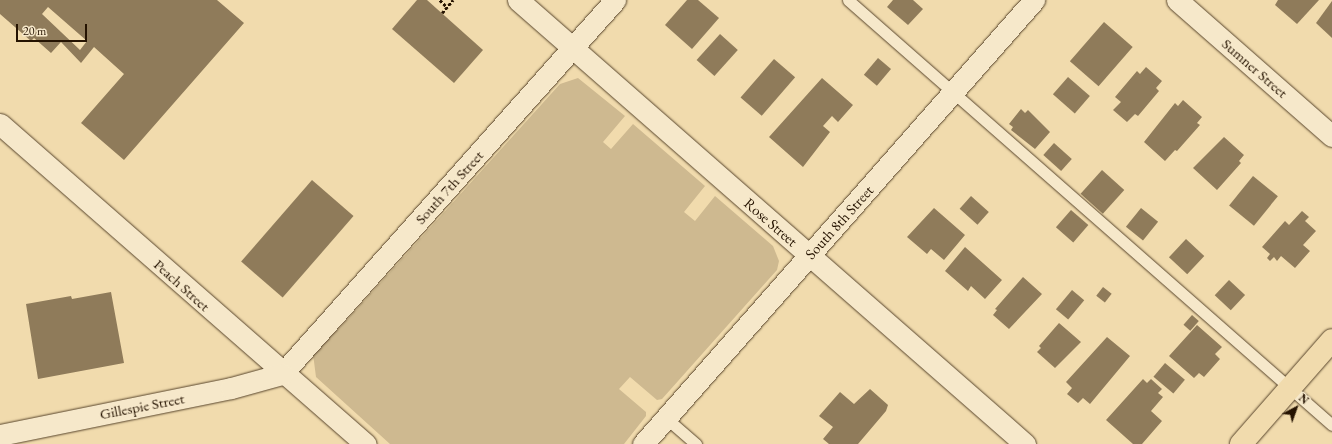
<!DOCTYPE html>
<style>
body{margin:0}
#map{position:relative;width:1332px;height:444px;overflow:hidden;background:#f1dbad;font-family:"EB Garamond",serif}
div>[style]{position:absolute}
[style*='--x']{left:calc(var(--x)*1px);top:calc(var(--y)*1px);width:calc(var(--w)*1px);rotate:calc(var(--a)*1deg)}
.green>*{inset:0;background:#ceb990}
.building>*{inset:0;background:#8f7b5a;transform-origin:0 0}
.path>*{height:2.5px;margin-top:-1.25px;transform-origin:0;background:repeating-linear-gradient(90deg,#251301 0 3px,transparent 0 5px)}
.roads{filter:drop-shadow(0 0 1px #58452c) drop-shadow(0 0 1px #58452c)}
.lane>*{height:11px;margin:-5.5px;padding:0 5.5px;transform-origin:5.5px;border-radius:5.5px;background:#f6e8ca}
.street>*{height:21px;margin:-10.5px;padding:0 10.5px;transform-origin:10.5px;border-radius:10.5px;background:#f6e8ca}
.primary>*{height:22px;margin:-11px;padding:0 11px;transform-origin:11px;border-radius:11px;background:#f1dbad}
span{translate:-50% -50%;white-space:nowrap;text-align:center;line-height:1.15;-webkit-text-stroke:4px #f6e8ca;paint-order:stroke}
.street-label{font-size:15px;color:#251301}
.north{position:absolute;left:1276px;top:388px;width:40px;height:40px;-webkit-text-stroke:3px #f6e8ca;paint-order:stroke;rotate:41deg;font-size:11px;font-weight:700;line-height:16px;text-align:center;color:#251301}
.north::after{content:'';display:block;margin:auto;width:14px;height:18px;background:#251301;clip-path:polygon(50% 0,100% 100%,50% 72%,0 100%)}
.scale{position:absolute;left:16px;top:24px;width:71px;height:18px;box-sizing:border-box;border:2px solid #251301;border-top:0;padding-left:5px;font-size:12px;line-height:14px;white-space:nowrap;color:#251301;-webkit-text-stroke:3px #f6e8ca;paint-order:stroke}
</style>
<div id="map">
<div class="green">
<i style="clip-path:polygon(578px 78px,625px 116px,603px 142px,611px 149px,633px 124px,705px 186px,684px 212px,695px 221px,715px 196px,773px 246px,779px 261px,777px 270px,662px 399px,657px 400px,630px 377px,619px 389px,646px 412px,646px 416px,624px 444px,390px 444px,316px 377px,313px 354px,344px 323px,560px 84px)"></i>
</div>
<div class="building">
<i style="clip-path:polygon(evenodd,0 0,217px 0,244px 23px,124px 160px,81px 123px,124px 74px,94px 47px,81px 63px,61px 42px,51px 53px,34px 38px,31px 41px,0 14px,0 0,48px 7px,87px 41px,80px 50px,42px 14px,48px 7px)"></i>
<i style="clip-path:polygon(417px 0,427px 0,483px 50px,454px 83px,392px 29px)"></i>
<i style="clip-path:polygon(687px 0,698px 0,719px 18px,692px 49px,665px 25px)"></i>
<i style="clip-path:polygon(893px 0,913px 0,923px 9px,908px 25px,887px 7px)"></i>
<i style="clip-path:polygon(1278px 0,1319px 0,1297px 24px,1275px 5px)"></i>
<i style="clip-path:polygon(1332px 1px,1332px 38px,1316px 23px)"></i>
<i style="left:1104px;top:22px;width:38px;height:52px;rotate:41deg"></i>
<i style="left:720px;top:34px;width:24px;height:35px;rotate:42deg"></i>
<i style="left:878px;top:58px;width:17px;height:22px;rotate:40deg"></i>
<i style="left:774px;top:59px;width:28px;height:51px;rotate:41deg"></i>
<i style="clip-path:polygon(1146px 67px,1162px 81px,1156px 88px,1159px 91px,1138px 116px,1135px 114px,1127px 122px,1113px 110px,1121px 102px,1115px 97px,1137px 71px,1140px 74px)"></i>
<i style="left:1068px;top:77px;width:29px;height:23px;rotate:41deg"></i>
<i style="clip-path:polygon(822px 78px,853px 105px,838px 122px,832px 116px,823px 126px,830px 132px,803px 167px,769px 137px)"></i>
<i style="clip-path:polygon(1183px 100px,1202px 117px,1197px 123px,1200px 125px,1177px 151px,1175px 150px,1165px 161px,1144px 142px,1175px 103px,1178px 106px)"></i>
<i style="clip-path:polygon(1021px 109px,1025px 113px,1028px 110px,1050px 132px,1035px 149px,1011px 130px,1013px 127px,1009px 124px)"></i>
<i style="clip-path:polygon(1224px 137px,1244px 155px,1239px 161px,1241px 163px,1217px 190px,1193px 168px)"></i>
<i style="left:1054px;top:143px;width:24px;height:16px;rotate:42deg"></i>
<i style="left:1102px;top:170px;width:30px;height:32px;rotate:42deg"></i>
<i style="left:1253px;top:176px;width:32px;height:38px;rotate:39deg"></i>
<i style="left:312px;top:180px;width:55px;height:108px;rotate:41deg"></i>
<i style="left:971px;top:196px;width:24px;height:17px;rotate:42deg"></i>
<i style="clip-path:polygon(934px 208px,965px 235px,944px 260px,931px 249px,927px 254px,907px 237px)"></i>
<i style="left:1141px;top:208px;width:22px;height:24px;rotate:39deg"></i>
<i style="left:1071px;top:210px;width:23px;height:23px;rotate:41deg"></i>
<i style="clip-path:polygon(1302px 211px,1309px 217px,1305px 221px,1316px 231px,1303px 245px,1310px 251px,1295px 268px,1281px 256px,1277px 261px,1274px 257px,1270px 261px,1267px 258px,1270px 254px,1262px 247px,1285px 221px,1289px 225px)"></i>
<i style="left:1186px;top:239px;width:25px;height:25px;rotate:43deg"></i>
<i style="clip-path:polygon(965px 247px,1002px 280px,985px 299px,971px 286px,968px 291px,945px 271px)"></i>
<i style="clip-path:polygon(1023px 277px,1042px 294px,1009px 329px,993px 315px,997px 310px,995px 309px)"></i>
<i style="left:1229px;top:280px;width:22px;height:21px;rotate:43deg"></i>
<i style="left:1103px;top:287px;width:11px;height:11px;rotate:38deg"></i>
<i style="left:1072px;top:290px;width:16px;height:25px;rotate:40deg"></i>
<i style="clip-path:polygon(111px 292px,124px 363px,38px 379px,26px 304px,71px 296px,72px 299px)"></i>
<i style="left:1192px;top:315px;width:9px;height:13px;rotate:41deg"></i>
<i style="clip-path:polygon(1059px 323px,1081px 342px,1055px 368px,1037px 352px,1041px 348px,1039px 346px)"></i>
<i style="clip-path:polygon(1197px 325px,1222px 347px,1215px 354px,1220px 359px,1204px 377px,1199px 373px,1194px 378px,1169px 356px)"></i>
<i style="clip-path:polygon(1107px 337px,1130px 356px,1090px 404px,1083px 398px,1078px 403px,1067px 394px,1072px 388px,1066px 382px)"></i>
<i style="left:1165px;top:363px;width:26px;height:18px;rotate:40deg"></i>
<i style="clip-path:polygon(1143px 379px,1147px 383px,1151px 379px,1162px 389px,1158px 393px,1163px 397px,1151px 411px,1162px 421px,1142px 444px,1133px 444px,1106px 420px)"></i>
<i style="clip-path:polygon(870px 389px,888px 405px,886px 411px,858px 444px,829px 444px,823px 439px,833px 427px,819px 416px,840px 392px,854px 404px)"></i>
</div>
<div class="path">
<i style="--x:440;--y:0;--w:10;--a:45"></i>
<i style="--x:442;--y:13;--w:17;--a:-50"></i>
</div>
<div class="roads">
<div class="lane">
<i style="--x:848;--y:0;--w:644;--a:41.29"></i>
<i style="--x:666;--y:418;--w:40;--a:41"></i>
</div>
<div class="street">
<i style="--x:518;--y:0;--w:674;--a:41.21"></i>
<i style="--x:1177;--y:0;--w:206;--a:41.3"></i>
<i style="--x:0;--y:124;--w:486;--a:41.2"></i>
<i style="--x:282;--y:374;--w:501;--a:-48.32"></i>
<i style="--x:0;--y:435;--w:236;--a:-11.5"></i>
<i style="--x:231;--y:388;--w:53;--a:-15.4"></i>
<i style="--x:643;--y:444;--w:592;--a:-48.63"></i>
</div>
<div class="primary">
<i style="--x:1241;--y:444;--w:138;--a:-48.8"></i>
</div>
</div>
<div class="street-label">
<span style="left:1255px;top:68px;rotate:41deg">Sumner Street</span>
<span style="left:449px;top:187px;rotate:-48deg">South 7th Street</span>
<span style="left:771px;top:222px;rotate:41deg">Rose Street</span>
<span style="left:839px;top:222px;rotate:-48deg">South 8th Street</span>
<span style="left:182px;top:285px;rotate:42deg">Peach Street</span>
<span style="left:142px;top:406px;rotate:-11deg">Gillespie Street</span>
</div>
<div class="north">N</div>
<div class="scale">20 m</div>
</div>
